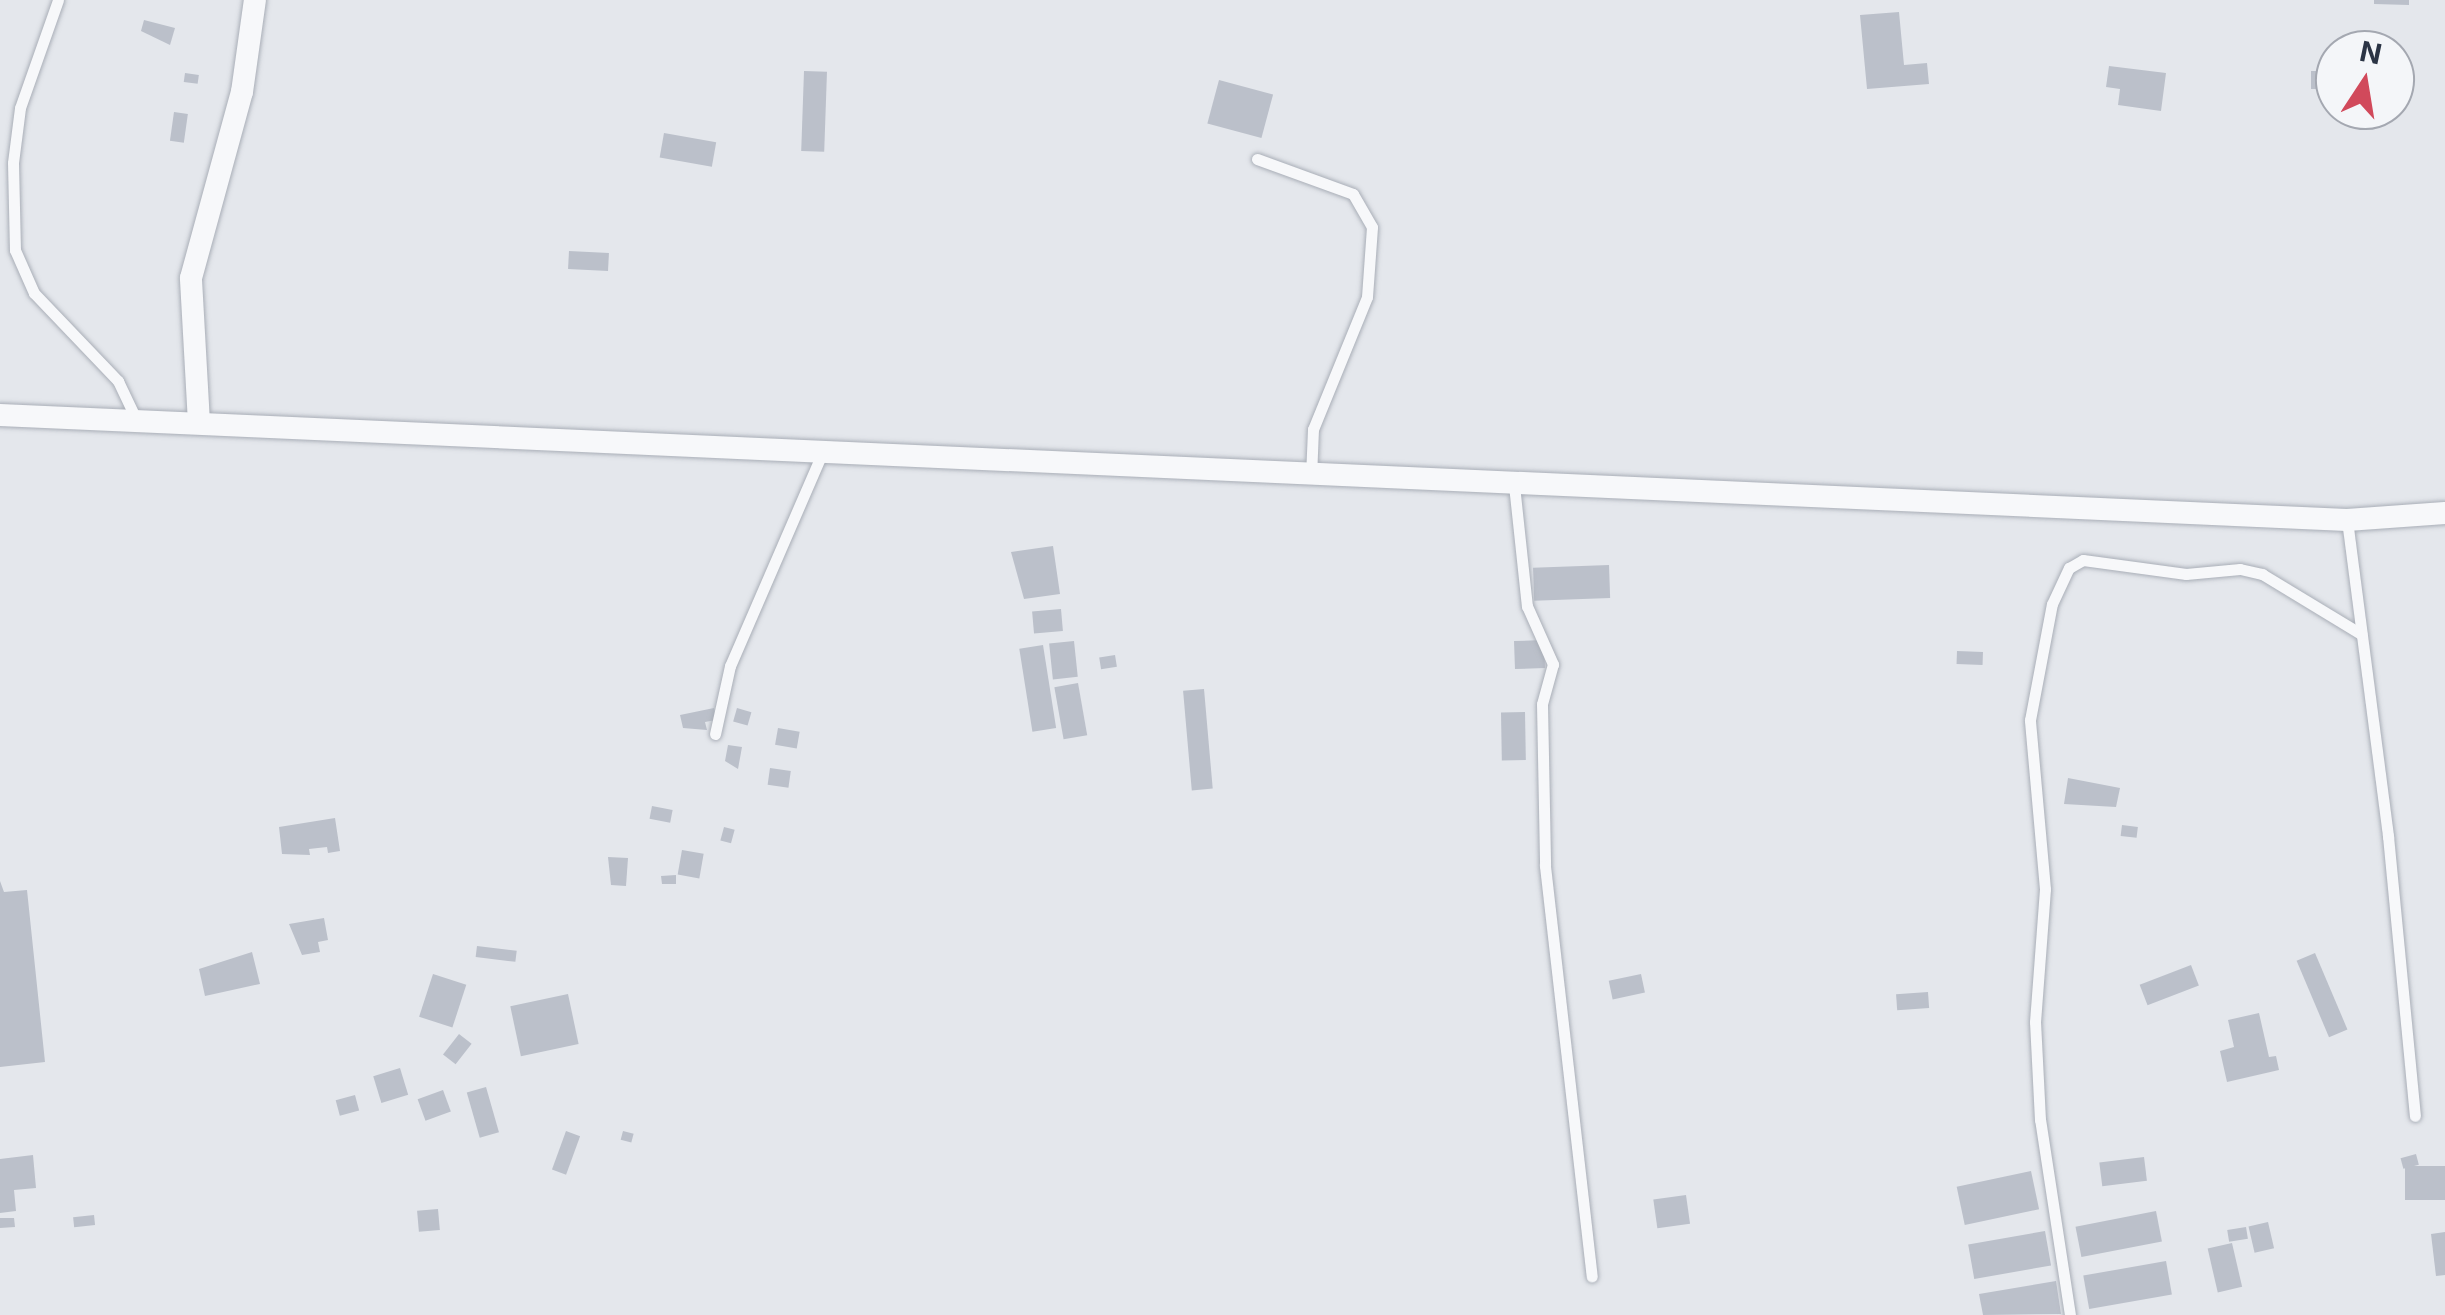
<!DOCTYPE html>
<style>
body{margin:0}
#map{position:relative;width:2445px;height:1315px;overflow:hidden;background:#e4e7ec;font-family:Inter,sans-serif}
div>[style]{position:absolute}
[style*='--x']{left:calc(var(--x)*1px);top:calc(var(--y)*1px);width:calc(var(--w)*1px);rotate:calc(var(--a)*1deg)}
.building>*{inset:0;background:#bbc0ca;transform-origin:0 0}
.roads{filter:drop-shadow(0 0 2px #a9aeb7) drop-shadow(0 0 2px #a9aeb7)}
.service>*{height:11px;margin:-5.5px;padding:0 5.5px;transform-origin:5.5px;border-radius:5.5px;background:#f7f8fa}
.minor>*{height:22px;margin:-11px;padding:0 11px;transform-origin:11px;border-radius:11px;background:#f7f8fa}
span{translate:-50% -50%;white-space:nowrap;text-align:center;line-height:1.15;-webkit-text-stroke:8px #f4f6f9;paint-order:stroke}
.north{position:absolute;left:2315px;top:30px;width:100px;height:100px;box-sizing:border-box;background:#f4f6f9;border:2px solid #a4a8b1;border-radius:50%;rotate:12deg;font-size:28px;font-weight:700;line-height:40px;text-align:center;color:#2b3445}
.north::after{content:'';display:block;margin:auto;width:35px;height:45px;background:#d1495b;clip-path:polygon(50% 0,100% 100%,50% 72%,0 100%)}
</style>
<div id="map">
<div class="building">
<i style="clip-path:polygon(2374px 0,2409px 0,2409px 5px,2374px 4px)"></i>
<i style="clip-path:polygon(1899px 12px,1904px 65px,1927px 63px,1929px 84px,1867px 89px,1860px 15px)"></i>
<i style="clip-path:polygon(144px 20px,175px 28px,170px 45px,141px 31px)"></i>
<i style="clip-path:polygon(2109px 66px,2166px 73px,2161px 111px,2118px 105px,2120px 89px,2106px 87px)"></i>
<i style="left:804px;top:71px;width:23px;height:80px;rotate:2deg"></i>
<i style="left:2335px;top:71px;width:18px;height:24px;rotate:90deg"></i>
<i style="left:185px;top:73px;width:14px;height:9px;rotate:8deg"></i>
<i style="left:1219px;top:80px;width:56px;height:45px;rotate:15deg"></i>
<i style="left:174px;top:112px;width:14px;height:29px;rotate:8deg"></i>
<i style="left:664px;top:133px;width:53px;height:25px;rotate:10deg"></i>
<i style="left:569px;top:251px;width:40px;height:18px;rotate:3deg"></i>
<i style="clip-path:polygon(1053px 546px,1060px 594px,1024px 599px,1011px 552px)"></i>
<i style="left:1609px;top:565px;width:33px;height:76px;rotate:88deg"></i>
<i style="left:1061px;top:609px;width:22px;height:29px;rotate:85deg"></i>
<i style="left:1544px;top:640px;width:28px;height:30px;rotate:88deg"></i>
<i style="left:1074px;top:641px;width:36px;height:25px;rotate:84deg"></i>
<i style="left:1043px;top:645px;width:84px;height:24px;rotate:81deg"></i>
<i style="left:1957px;top:651px;width:26px;height:13px;rotate:2deg"></i>
<i style="left:1115px;top:655px;width:12px;height:16px;rotate:81deg"></i>
<i style="left:1078px;top:683px;width:53px;height:24px;rotate:80deg"></i>
<i style="left:1204px;top:689px;width:100px;height:21px;rotate:85deg"></i>
<i style="clip-path:polygon(714px 708px,716px 720px,705px 722px,707px 730px,683px 728px,680px 715px)"></i>
<i style="left:737px;top:708px;width:15px;height:14px;rotate:16deg"></i>
<i style="left:1525px;top:712px;width:48px;height:24px;rotate:89deg"></i>
<i style="left:778px;top:728px;width:22px;height:17px;rotate:10deg"></i>
<i style="clip-path:polygon(728px 745px,742px 747px,738px 769px,725px 761px)"></i>
<i style="left:770px;top:768px;width:21px;height:17px;rotate:8deg"></i>
<i style="clip-path:polygon(2068px 778px,2120px 788px,2116px 807px,2064px 804px)"></i>
<i style="left:652px;top:806px;width:21px;height:13px;rotate:11deg"></i>
<i style="clip-path:polygon(335px 818px,340px 851px,328px 853px,327px 847px,309px 849px,310px 855px,282px 854px,279px 827px)"></i>
<i style="left:2122px;top:825px;width:16px;height:11px;rotate:7deg"></i>
<i style="left:724px;top:827px;width:11px;height:14px;rotate:15deg"></i>
<i style="left:682px;top:850px;width:22px;height:25px;rotate:10deg"></i>
<i style="clip-path:polygon(608px 857px,628px 858px,626px 886px,611px 885px)"></i>
<i style="clip-path:polygon(676px 875px,676px 884px,662px 884px,661px 876px)"></i>
<i style="clip-path:polygon(0 881px,4px 892px,27px 890px,45px 1062px,0 1067px)"></i>
<i style="clip-path:polygon(324px 918px,328px 940px,318px 942px,320px 952px,302px 955px,289px 924px)"></i>
<i style="left:477px;top:946px;width:40px;height:11px;rotate:7deg"></i>
<i style="clip-path:polygon(252px 952px,260px 984px,205px 996px,199px 969px)"></i>
<i style="left:2315px;top:953px;width:83px;height:20px;rotate:67deg"></i>
<i style="left:2191px;top:965px;width:22px;height:55px;rotate:69deg"></i>
<i style="left:433px;top:974px;width:35px;height:45px;rotate:18deg"></i>
<i style="left:1641px;top:974px;width:19px;height:33px;rotate:78deg"></i>
<i style="left:1928px;top:992px;width:16px;height:32px;rotate:86deg"></i>
<i style="left:568px;top:994px;width:51px;height:59px;rotate:78deg"></i>
<i style="clip-path:polygon(2259px 1013px,2269px 1057px,2276px 1056px,2279px 1070px,2227px 1082px,2220px 1051px,2234px 1047px,2228px 1020px)"></i>
<i style="left:459px;top:1034px;width:16px;height:26px;rotate:38deg"></i>
<i style="left:400px;top:1068px;width:28px;height:28px;rotate:73deg"></i>
<i style="left:486px;top:1087px;width:47px;height:20px;rotate:74deg"></i>
<i style="left:443px;top:1090px;width:23px;height:27px;rotate:70deg"></i>
<i style="left:355px;top:1095px;width:16px;height:20px;rotate:75deg"></i>
<i style="left:566px;top:1131px;width:15px;height:41px;rotate:20deg"></i>
<i style="left:623px;top:1131px;width:11px;height:9px;rotate:15deg"></i>
<i style="left:2416px;top:1154px;width:11px;height:16px;rotate:75deg"></i>
<i style="clip-path:polygon(33px 1155px,36px 1188px,14px 1190px,16px 1211px,0 1213px,0 1159px)"></i>
<i style="left:2144px;top:1157px;width:24px;height:45px;rotate:83deg"></i>
<i style="left:2445px;top:1166px;width:34px;height:40px;rotate:90deg"></i>
<i style="left:2031px;top:1171px;width:39px;height:76px;rotate:78deg"></i>
<i style="left:1686px;top:1195px;width:29px;height:33px;rotate:82deg"></i>
<i style="left:438px;top:1209px;width:21px;height:21px;rotate:85deg"></i>
<i style="left:2156px;top:1211px;width:31px;height:82px;rotate:79deg"></i>
<i style="left:94px;top:1215px;width:10px;height:21px;rotate:84deg"></i>
<i style="clip-path:polygon(0 1218px,14px 1218px,15px 1227px,0 1228px)"></i>
<i style="left:2268px;top:1222px;width:27px;height:20px;rotate:77deg"></i>
<i style="left:2246px;top:1227px;width:12px;height:19px;rotate:81deg"></i>
<i style="left:2045px;top:1231px;width:35px;height:78px;rotate:80deg"></i>
<i style="clip-path:polygon(2445px 1232px,2445px 1275px,2436px 1276px,2431px 1234px)"></i>
<i style="left:2232px;top:1243px;width:45px;height:25px;rotate:77deg"></i>
<i style="left:2166px;top:1261px;width:34px;height:84px;rotate:80deg"></i>
<i style="clip-path:polygon(2056px 1281px,2061px 1314px,1983px 1315px,1979px 1294px)"></i>
</div>
<div class="roads">
<div class="service">
<i style="--x:58;--y:0;--w:114;--a:109.4"></i>
<i style="--x:20;--y:108;--w:55;--a:97.3"></i>
<i style="--x:13;--y:163;--w:87;--a:88.7"></i>
<i style="--x:15;--y:250;--w:47;--a:66.2"></i>
<i style="--x:34;--y:293;--w:122;--a:46.3"></i>
<i style="--x:118;--y:381;--w:44;--a:64.6"></i>
<i style="--x:1257;--y:159;--w:102;--a:20"></i>
<i style="--x:1353;--y:194;--w:38;--a:60"></i>
<i style="--x:1372;--y:227;--w:70;--a:94.1"></i>
<i style="--x:1367;--y:297;--w:143;--a:112.2"></i>
<i style="--x:1313;--y:429;--w:47;--a:92.4"></i>
<i style="--x:1514;--y:485;--w:122;--a:83.9"></i>
<i style="--x:1527;--y:606;--w:64;--a:65.9"></i>
<i style="--x:1553;--y:664;--w:41;--a:105.4"></i>
<i style="--x:1542;--y:704;--w:162;--a:88.9"></i>
<i style="--x:1545;--y:866;--w:413;--a:83.5"></i>
<i style="--x:2347;--y:520;--w:319;--a:82.6"></i>
<i style="--x:2388;--y:836;--w:281;--a:84.5"></i>
<i style="--x:715;--y:734;--w:70;--a:-77.6"></i>
<i style="--x:730;--y:666;--w:232;--a:-66.6"></i>
<i style="--x:2070;--y:1315;--w:197;--a:-98.7"></i>
<i style="--x:2040;--y:1120;--w:98;--a:-92.9"></i>
<i style="--x:2035;--y:1022;--w:133;--a:-85.7"></i>
<i style="--x:2045;--y:889;--w:170;--a:-95.1"></i>
<i style="--x:2030;--y:720;--w:118;--a:-79.3"></i>
<i style="--x:2052;--y:604;--w:40;--a:-65"></i>
<i style="--x:2069;--y:568;--w:16;--a:-30"></i>
<i style="--x:2083;--y:560;--w:104;--a:7.7"></i>
<i style="--x:2186;--y:574;--w:54;--a:-5.3"></i>
<i style="--x:2240;--y:569;--w:23;--a:13"></i>
<i style="--x:2262;--y:574;--w:116;--a:31.2"></i>
</div>
<div class="minor">
<i style="--x:0;--y:415;--w:2349;--a:2.56"></i>
<i style="--x:2347;--y:520;--w:98;--a:-4.1"></i>
<i style="--x:199;--y:423;--w:145;--a:-93.2"></i>
<i style="--x:191;--y:278;--w:193;--a:-74.7"></i>
<i style="--x:242;--y:92;--w:93;--a:-82"></i>
</div>
</div>
<div class="north">N</div>
</div>
